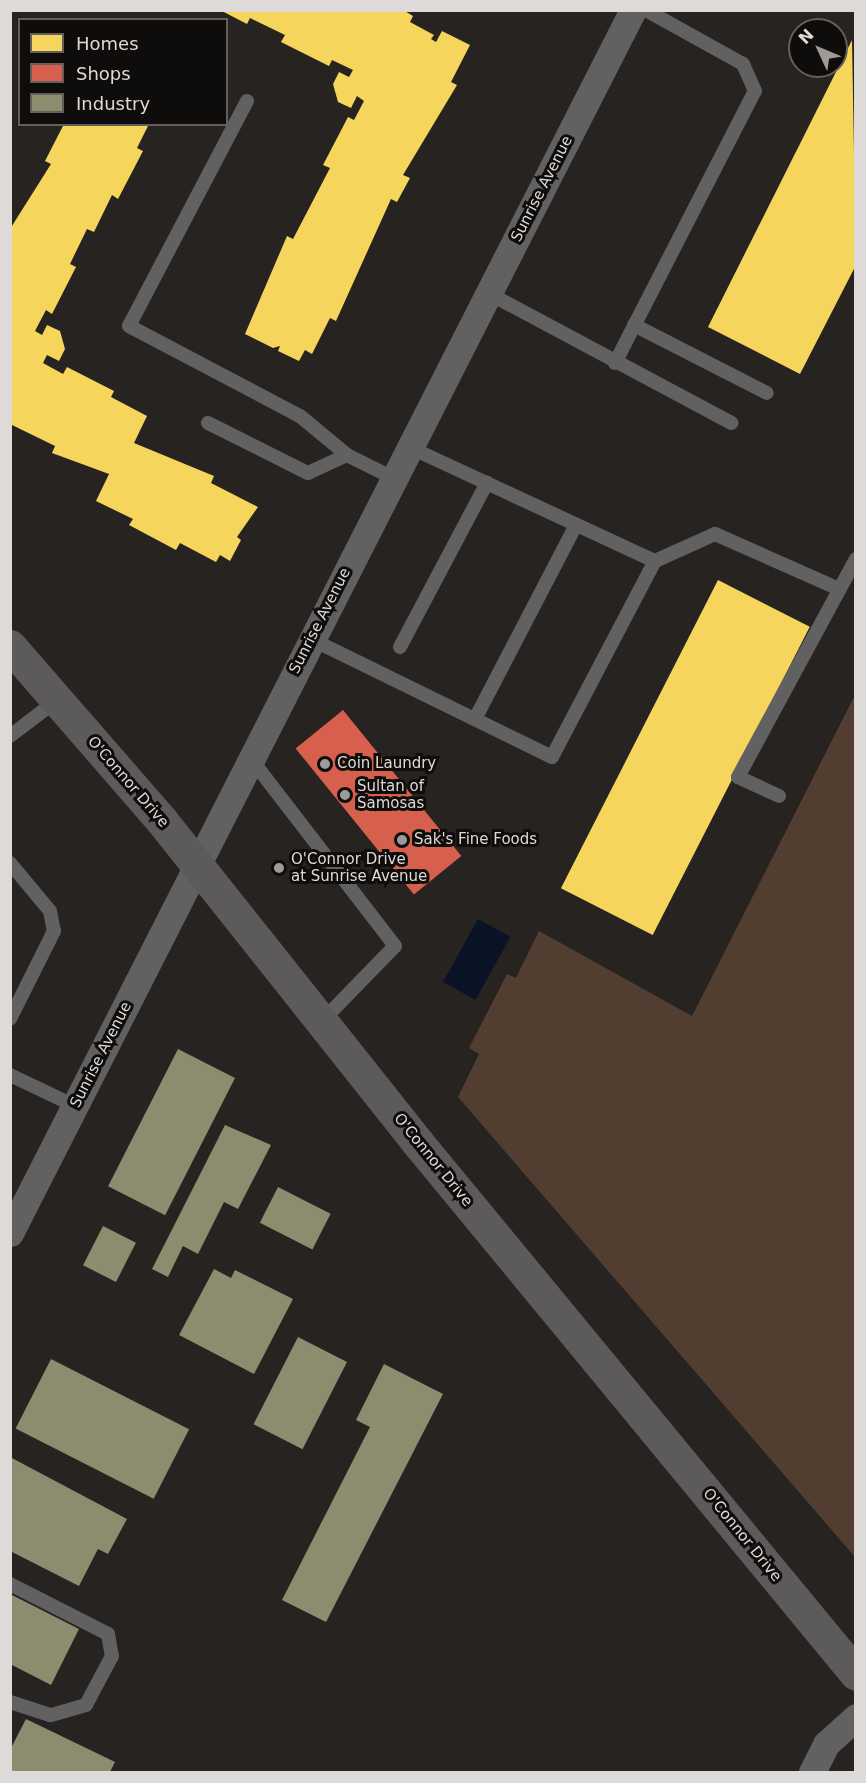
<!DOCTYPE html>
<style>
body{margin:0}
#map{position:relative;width:866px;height:1783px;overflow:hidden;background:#262321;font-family:"DejaVu Sans",sans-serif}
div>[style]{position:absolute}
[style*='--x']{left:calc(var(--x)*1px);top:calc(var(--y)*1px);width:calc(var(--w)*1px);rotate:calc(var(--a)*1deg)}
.green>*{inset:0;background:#523e30}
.water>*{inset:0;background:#091325;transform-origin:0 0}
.homes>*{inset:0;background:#f6d55c;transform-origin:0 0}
.shops>*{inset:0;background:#d6604d;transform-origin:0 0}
.industry>*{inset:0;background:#8c8c6e;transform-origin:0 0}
.lane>*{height:14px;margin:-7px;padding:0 7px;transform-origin:7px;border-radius:7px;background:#626162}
.street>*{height:27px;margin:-13.5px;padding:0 13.5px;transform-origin:13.5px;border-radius:13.5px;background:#626162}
.secondary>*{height:33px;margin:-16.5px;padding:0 16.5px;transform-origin:16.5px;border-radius:16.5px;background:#5c5a5a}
.dots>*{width:16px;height:16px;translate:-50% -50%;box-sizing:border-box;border:3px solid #0f0d0b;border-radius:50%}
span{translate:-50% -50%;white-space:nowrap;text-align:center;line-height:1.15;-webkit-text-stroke:6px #0f0d0b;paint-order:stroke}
.street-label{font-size:15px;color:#dedad8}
.poi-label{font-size:15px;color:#dedad8}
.left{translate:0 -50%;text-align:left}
.frame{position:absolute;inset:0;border:12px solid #dedad8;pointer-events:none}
.legend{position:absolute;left:18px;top:18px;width:210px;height:108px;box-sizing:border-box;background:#0f0d0b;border:2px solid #625f5d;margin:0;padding:8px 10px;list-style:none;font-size:18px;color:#dedad8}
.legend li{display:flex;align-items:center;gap:12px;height:30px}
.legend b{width:30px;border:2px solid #625f5d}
.north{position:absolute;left:788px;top:18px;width:60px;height:60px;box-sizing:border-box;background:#0f0d0b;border:2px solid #625f5d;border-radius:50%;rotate:314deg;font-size:16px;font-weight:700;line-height:24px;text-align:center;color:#dedad8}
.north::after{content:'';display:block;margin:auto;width:21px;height:27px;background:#9e9a98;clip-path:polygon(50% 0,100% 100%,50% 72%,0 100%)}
</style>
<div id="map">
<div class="green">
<i style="clip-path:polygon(855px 695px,856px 1557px,855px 1557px,458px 1097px,479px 1054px,469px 1048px,507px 974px,516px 978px,539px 931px,692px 1016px)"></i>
</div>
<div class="water">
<i style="left:478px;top:919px;width:37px;height:72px;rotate:29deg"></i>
</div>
<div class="homes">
<i style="clip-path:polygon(220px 10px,403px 10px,413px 16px,410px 22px,434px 35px,431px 39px,436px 42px,442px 31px,470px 45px,451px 82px,457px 85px,403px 175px,410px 178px,397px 202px,391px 199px,336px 321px,330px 318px,312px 354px,305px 350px,299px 361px,278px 351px,280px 346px,273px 348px,245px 334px,287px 236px,293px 239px,330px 168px,323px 165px,348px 117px,354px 120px,364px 101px,357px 96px,351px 108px,338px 102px,333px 84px,339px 72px,349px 77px,353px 70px,332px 60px,329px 66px,281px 42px,285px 35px,250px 18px,247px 24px)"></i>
<i style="clip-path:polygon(852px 40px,856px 265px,800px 374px,708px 327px)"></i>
<i style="clip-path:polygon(64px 124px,149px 124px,137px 148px,143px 151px,118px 199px,112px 195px,94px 232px,87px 229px,70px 264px,76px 267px,52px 314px,46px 310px,35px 331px,42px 335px,47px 325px,60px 331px,65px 349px,59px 361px,47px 355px,43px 363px,63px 374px,67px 367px,114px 391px,111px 397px,147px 416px,134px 443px,214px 476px,211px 483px,258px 507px,237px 537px,241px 540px,230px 561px,220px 555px,216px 562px,180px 543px,176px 550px,129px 525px,133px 519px,96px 501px,109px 474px,52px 453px,55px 446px,10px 424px,10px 229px,51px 164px,45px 161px)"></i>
<i style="left:718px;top:580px;width:103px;height:346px;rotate:27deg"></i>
</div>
<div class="shops">
<i style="left:343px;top:710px;width:188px;height:61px;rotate:51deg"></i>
</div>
<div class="industry">
<i style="left:178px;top:1049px;width:64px;height:154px;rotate:27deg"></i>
<i style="clip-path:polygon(225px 1125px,271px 1145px,238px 1209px,224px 1202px,198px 1254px,183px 1246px,168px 1277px,152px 1269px)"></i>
<i style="left:278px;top:1187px;width:59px;height:40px;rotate:27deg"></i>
<i style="left:103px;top:1226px;width:37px;height:44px;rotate:27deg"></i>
<i style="clip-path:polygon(214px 1269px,231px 1278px,235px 1270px,293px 1299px,254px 1374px,179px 1335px)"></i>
<i style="left:298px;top:1337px;width:55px;height:98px;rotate:27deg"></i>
<i style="left:51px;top:1359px;width:155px;height:78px;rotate:27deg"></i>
<i style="clip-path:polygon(384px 1364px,443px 1394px,326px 1622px,282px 1600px,370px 1427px,356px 1420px)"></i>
<i style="clip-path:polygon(10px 1457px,127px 1519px,108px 1554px,98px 1549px,79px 1586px,10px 1551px)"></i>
<i style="clip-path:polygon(10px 1594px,79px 1629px,51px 1685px,10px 1664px)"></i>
<i style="clip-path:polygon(26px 1719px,115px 1762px,110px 1772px,10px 1772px,10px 1750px)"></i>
</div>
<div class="lane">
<i style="--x:247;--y:101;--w:254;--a:117.7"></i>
<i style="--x:129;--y:326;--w:193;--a:27.8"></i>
<i style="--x:300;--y:416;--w:61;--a:39.7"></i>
<i style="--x:347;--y:455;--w:51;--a:26.6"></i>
<i style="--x:488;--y:293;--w:276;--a:28.1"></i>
<i style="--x:634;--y:325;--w:149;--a:27.1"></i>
<i style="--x:615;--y:363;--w:306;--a:-62.8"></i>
<i style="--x:755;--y:91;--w:30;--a:-114"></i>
<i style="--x:743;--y:64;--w:111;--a:-150.9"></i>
<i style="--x:208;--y:423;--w:112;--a:26.6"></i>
<i style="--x:308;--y:473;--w:43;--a:-24.8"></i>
<i style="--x:409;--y:447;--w:271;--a:24.9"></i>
<i style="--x:655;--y:561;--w:66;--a:-24.2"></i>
<i style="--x:715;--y:534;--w:136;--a:23.9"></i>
<i style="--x:311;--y:639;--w:268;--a:26.1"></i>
<i style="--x:552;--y:757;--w:221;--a:-62.3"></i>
<i style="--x:400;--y:647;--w:186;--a:-62.1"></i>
<i style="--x:475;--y:719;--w:219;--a:-62.5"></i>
<i style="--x:10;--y:736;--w:58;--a:-37.3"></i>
<i style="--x:251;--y:759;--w:236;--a:52.4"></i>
<i style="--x:395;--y:946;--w:106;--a:134.2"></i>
<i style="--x:779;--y:796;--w:45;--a:-155.1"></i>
<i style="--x:738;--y:777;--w:248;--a:-61.6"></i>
<i style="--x:10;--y:863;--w:62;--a:50.2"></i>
<i style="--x:50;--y:911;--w:20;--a:79"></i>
<i style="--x:54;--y:931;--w:98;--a:116.6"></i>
<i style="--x:10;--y:1075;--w:72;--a:25.5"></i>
<i style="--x:10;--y:1584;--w:110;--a:27"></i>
<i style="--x:108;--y:1634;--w:22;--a:80"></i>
<i style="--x:112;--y:1656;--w:55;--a:118"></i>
<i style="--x:86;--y:1705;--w:37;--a:164"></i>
<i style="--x:50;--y:1715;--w:42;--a:-162"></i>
</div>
<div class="street">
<i style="--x:10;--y:1233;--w:1373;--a:-63.01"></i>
<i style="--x:812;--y:1772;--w:31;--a:-63"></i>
<i style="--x:826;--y:1744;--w:40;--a:-42"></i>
</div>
<div class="secondary">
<i style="--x:10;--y:646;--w:232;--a:49"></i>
<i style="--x:162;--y:821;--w:411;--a:51.5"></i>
<i style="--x:418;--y:1143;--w:688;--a:50.48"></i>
</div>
<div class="dots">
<i style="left:325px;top:764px;background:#9e9a98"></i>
<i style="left:345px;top:795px;background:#9e9a98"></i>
<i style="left:402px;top:840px;background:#9e9a98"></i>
<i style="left:279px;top:868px;background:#9e9a98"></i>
</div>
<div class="street-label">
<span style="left:542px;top:189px;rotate:-63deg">Sunrise Avenue</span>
<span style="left:320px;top:621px;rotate:-63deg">Sunrise Avenue</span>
<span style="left:128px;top:782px;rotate:49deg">O'Connor Drive</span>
<span style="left:101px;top:1055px;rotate:-63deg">Sunrise Avenue</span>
<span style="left:433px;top:1160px;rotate:51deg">O'Connor Drive</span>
<span style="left:742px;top:1535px;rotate:51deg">O'Connor Drive</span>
</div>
<div class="poi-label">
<span class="left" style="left:337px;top:764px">Coin Laundry</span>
<span class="left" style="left:357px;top:795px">Sultan of<br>Samosas</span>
<span class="left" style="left:414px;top:840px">Sak's Fine Foods</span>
<span class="left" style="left:291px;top:868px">O'Connor Drive<br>at Sunrise Avenue</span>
</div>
<div class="frame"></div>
<ul class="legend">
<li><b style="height:16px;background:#f6d55c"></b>Homes</li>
<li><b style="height:16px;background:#d6604d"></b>Shops</li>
<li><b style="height:16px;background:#8c8c6e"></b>Industry</li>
</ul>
<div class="north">N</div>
</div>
